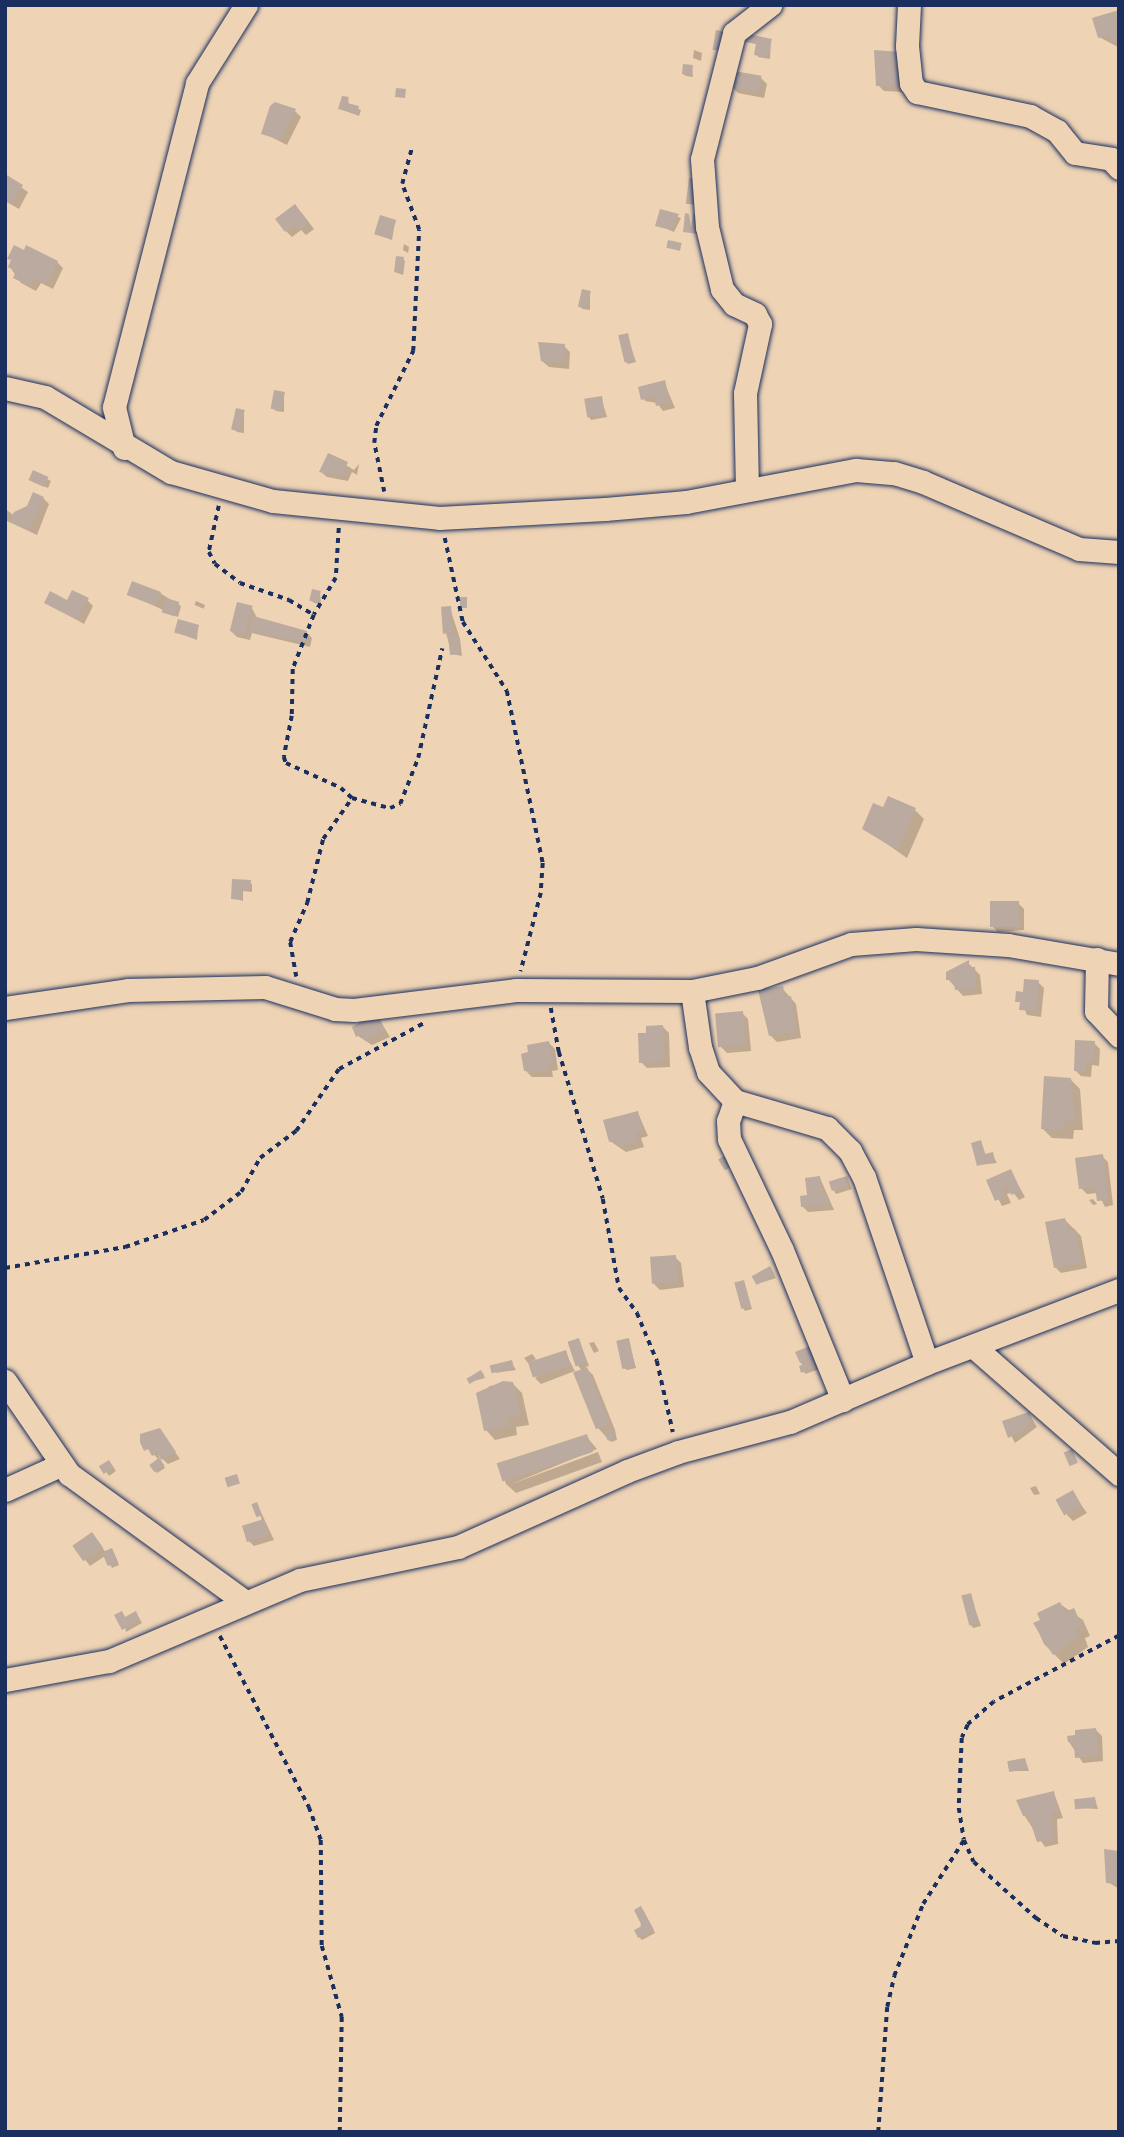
<!DOCTYPE html>
<style>
body{margin:0}
#map{position:relative;width:1124px;height:2137px;overflow:hidden;background:#eed3b5;font-family:"Balsamiq Sans",sans-serif}
div>[style]{position:absolute}
[style*='--x']{left:calc(var(--x)*1px);top:calc(var(--y)*1px);width:calc(var(--w)*1px);rotate:calc(var(--a)*1deg)}
.shadow>*{inset:0;background:#0003;transform-origin:0 0}
.building>*{inset:0;background:#baaaa0;transform-origin:0 0}
.path>*{height:3.5px;margin-top:-1.75px;transform-origin:0;background:repeating-linear-gradient(90deg,#1b2f5e 0 5px,transparent 0 10px)}
.roads{filter:drop-shadow(0 0 2px #1b2f5e) drop-shadow(0 0 2px #1b2f5e)}
.minor>*{height:23px;margin:-11.5px;padding:0 11.5px;transform-origin:11.5px;border-radius:11.5px;background:#eed3b5}
span{translate:-50% -50%;white-space:nowrap;text-align:center;line-height:1.15;-webkit-text-stroke:5px #eed3b5;paint-order:stroke}
.frame{position:absolute;inset:0;border:7px solid #1b2f5e;pointer-events:none}
</style>
<div id="map">
<div class="shadow">
<i style="clip-path:polygon(1119px 12px,1119px 47px,1118px 47px,1099px 37px)"></i>
<i style="clip-path:polygon(748px 41px,771px 41px,770px 59px,758px 57px,758px 45px)"></i>
<i style="clip-path:polygon(694px 50px,702px 53px,701px 61px,693px 58px)"></i>
<i style="clip-path:polygon(905px 59px,903px 92px,884px 91px,878px 85px)"></i>
<i style="clip-path:polygon(692px 67px,693px 77px,686px 76px,683px 74px)"></i>
<i style="clip-path:polygon(761px 78px,767px 84px,764px 98px,738px 93px,732px 87px)"></i>
<i style="clip-path:polygon(348px 99px,349px 105px,361px 110px,359px 116px,340px 109px)"></i>
<i style="clip-path:polygon(295px 111px,301px 117px,287px 145px,263px 133px)"></i>
<i style="clip-path:polygon(5px 176px,28px 192px,19px 209px,5px 201px)"></i>
<i style="clip-path:polygon(661px 211px,681px 218px,674px 232px,657px 225px)"></i>
<i style="clip-path:polygon(301px 212px,314px 229px,306px 235px,301px 230px,292px 237px,286px 231px)"></i>
<i style="clip-path:polygon(395px 222px,392px 240px,376px 234px)"></i>
<i style="clip-path:polygon(404px 244px,409px 247px,408px 253px,403px 250px)"></i>
<i style="clip-path:polygon(403px 259px,405px 261px,403px 275px,395px 272px)"></i>
<i style="clip-path:polygon(57px 262px,63px 268px,53px 289px,41px 283px,36px 291px,21px 283px,10px 267px)"></i>
<i style="clip-path:polygon(590px 293px,590px 310px,583px 309px,580px 307px)"></i>
<i style="clip-path:polygon(627px 335px,636px 362px,628px 364px,625px 361px)"></i>
<i style="clip-path:polygon(564px 346px,570px 352px,569px 369px,549px 367px,542px 361px)"></i>
<i style="clip-path:polygon(664px 382px,675px 408px,663px 411px,657px 403px,645px 401px,662px 393px,645px 401px,640px 388px)"></i>
<i style="clip-path:polygon(284px 394px,284px 412px,276px 411px,273px 408px)"></i>
<i style="clip-path:polygon(601px 398px,607px 417px,591px 420px,589px 417px)"></i>
<i style="clip-path:polygon(244px 411px,244px 433px,237px 432px,234px 429px)"></i>
<i style="clip-path:polygon(329px 455px,354px 470px,359px 464px,357px 475px,352px 472px,348px 481px,327px 477px,321px 472px)"></i>
<i style="clip-path:polygon(34px 473px,51px 481px,48px 488px,33px 482px)"></i>
<i style="clip-path:polygon(43px 498px,49px 504px,37px 535px,5px 520px,5px 509px,15px 516px)"></i>
<i style="clip-path:polygon(320px 592px,321px 604px,314px 603px,311px 600px)"></i>
<i style="clip-path:polygon(160px 593px,181px 606px,178px 617px,129px 594px)"></i>
<i style="clip-path:polygon(87px 600px,93px 606px,84px 624px,46px 602px)"></i>
<i style="left:196px;top:601px;width:10px;height:4px;rotate:24deg"></i>
<i style="clip-path:polygon(252px 608px,257px 618px,306px 632px,312px 638px,310px 647px,252px 633px,250px 640px,237px 637px,231px 631px)"></i>
<i style="clip-path:polygon(450px 608px,460px 639px,462px 656px,452px 654px,446px 633px)"></i>
<i style="clip-path:polygon(198px 627px,197px 640px,176px 632px)"></i>
<i style="clip-path:polygon(883px 809px,915px 810px,924px 819px,907px 858px,864px 828px)"></i>
<i style="clip-path:polygon(234px 881px,252px 884px,252px 892px,243px 891px,243px 901px,233px 898px)"></i>
<i style="clip-path:polygon(1018px 903px,1024px 909px,1024px 930px,998px 932px,992px 926px)"></i>
<i style="clip-path:polygon(968px 963px,980px 975px,982px 994px,963px 996px,948px 979px)"></i>
<i style="clip-path:polygon(1038px 982px,1044px 988px,1041px 1017px,1027px 1015px,1018px 993px,1024px 994px)"></i>
<i style="clip-path:polygon(782px 988px,796px 1004px,801px 1038px,777px 1042px,771px 1036px,760px 992px)"></i>
<i style="clip-path:polygon(742px 1013px,748px 1019px,751px 1051px,727px 1053px,721px 1047px)"></i>
<i style="clip-path:polygon(376px 1014px,390px 1037px,372px 1045px,358px 1036px)"></i>
<i style="clip-path:polygon(663px 1027px,669px 1033px,670px 1067px,647px 1068px,641px 1062px,648px 1035px)"></i>
<i style="clip-path:polygon(549px 1043px,555px 1049px,558px 1070px,552px 1071px,553px 1077px,532px 1077px,526px 1071px)"></i>
<i style="clip-path:polygon(1094px 1043px,1100px 1049px,1099px 1066px,1092px 1065px,1091px 1077px,1081px 1076px,1075px 1070px)"></i>
<i style="clip-path:polygon(1070px 1079px,1080px 1089px,1083px 1130px,1074px 1130px,1073px 1139px,1052px 1138px,1043px 1129px)"></i>
<i style="clip-path:polygon(638px 1113px,648px 1136px,641px 1138px,644px 1147px,626px 1152px,610px 1141px)"></i>
<i style="clip-path:polygon(981px 1142px,986px 1156px,992px 1154px,997px 1163px,979px 1165px)"></i>
<i style="clip-path:polygon(1102px 1156px,1108px 1162px,1113px 1205px,1105px 1207px,1098px 1193px,1087px 1194px,1081px 1188px)"></i>
<i style="clip-path:polygon(1011px 1172px,1025px 1197px,1019px 1200px,1013px 1192px,1007px 1194px,1011px 1203px,1002px 1206px,989px 1181px)"></i>
<i style="clip-path:polygon(820px 1178px,834px 1210px,808px 1212px,802px 1206px)"></i>
<i style="clip-path:polygon(847px 1178px,852px 1189px,836px 1194px,834px 1191px)"></i>
<i style="clip-path:polygon(1093px 1199px,1097px 1204px,1093px 1205px,1089px 1200px)"></i>
<i style="clip-path:polygon(1065px 1220px,1081px 1236px,1087px 1268px,1061px 1273px,1055px 1267px)"></i>
<i style="clip-path:polygon(675px 1257px,681px 1263px,684px 1287px,660px 1290px,654px 1284px)"></i>
<i style="clip-path:polygon(772px 1271px,776px 1278px,757px 1284px)"></i>
<i style="clip-path:polygon(743px 1282px,752px 1309px,745px 1311px,743px 1308px)"></i>
<i style="clip-path:polygon(579px 1340px,589px 1366px,585px 1367px,593px 1375px,615px 1430px,617px 1440px,611px 1442px,598px 1428px,575px 1371px,541px 1384px,535px 1378px,565px 1352px,576px 1373px,583px 1371px,578px 1366px)"></i>
<i style="clip-path:polygon(628px 1340px,636px 1368px,627px 1370px,624px 1368px)"></i>
<i style="clip-path:polygon(594px 1342px,599px 1351px,594px 1353px,589px 1343px)"></i>
<i style="clip-path:polygon(810px 1348px,820px 1369px,805px 1374px,801px 1362px)"></i>
<i style="clip-path:polygon(532px 1354px,536px 1359px,528px 1363px,524px 1358px)"></i>
<i style="clip-path:polygon(511px 1362px,516px 1370px,495px 1373px)"></i>
<i style="clip-path:polygon(483px 1374px,485px 1378px,470px 1382px)"></i>
<i style="clip-path:polygon(513px 1384px,522px 1393px,529px 1425px,516px 1427px,517px 1435px,495px 1440px,486px 1430px,489px 1386px)"></i>
<i style="clip-path:polygon(1029px 1414px,1037px 1427px,1015px 1443px,1004px 1422px)"></i>
<i style="clip-path:polygon(159px 1430px,180px 1459px,168px 1464px,158px 1455px,165px 1468px,157px 1473px,151px 1465px,159px 1460px,142px 1442px)"></i>
<i style="clip-path:polygon(586px 1436px,597px 1449px,509px 1485px,598px 1452px,602px 1462px,516px 1493px,506px 1484px,500px 1467px)"></i>
<i style="clip-path:polygon(111px 1464px,116px 1471px,109px 1476px,102px 1466px)"></i>
<i style="clip-path:polygon(1036px 1486px,1040px 1494px,1034px 1495px,1030px 1488px)"></i>
<i style="clip-path:polygon(1072px 1492px,1087px 1513px,1073px 1521px,1067px 1515px)"></i>
<i style="clip-path:polygon(257px 1504px,274px 1540px,254px 1546px,248px 1540px,262px 1521px)"></i>
<i style="clip-path:polygon(98px 1541px,106px 1553px,114px 1553px,119px 1565px,112px 1568px,105px 1556px,90px 1566px,75px 1546px)"></i>
<i style="clip-path:polygon(970px 1595px,981px 1626px,973px 1628px,971px 1625px)"></i>
<i style="clip-path:polygon(1060px 1604px,1083px 1620px,1090px 1636px,1085px 1638px,1088px 1647px,1064px 1664px,1044px 1644px,1035px 1624px)"></i>
<i style="clip-path:polygon(122px 1613px,126px 1619px,138px 1616px,142px 1623px,126px 1632px)"></i>
<i style="clip-path:polygon(1096px 1730px,1102px 1736px,1103px 1761px,1083px 1763px,1069px 1742px)"></i>
<i style="clip-path:polygon(1025px 1759px,1029px 1771px,1010px 1771px)"></i>
<i style="clip-path:polygon(1054px 1793px,1063px 1818px,1057px 1819px,1058px 1844px,1045px 1847px,1024px 1815px)"></i>
<i style="clip-path:polygon(1095px 1799px,1098px 1809px,1076px 1808px)"></i>
<i style="clip-path:polygon(1119px 1853px,1119px 1889px,1108px 1882px)"></i>
<i style="clip-path:polygon(643px 1910px,655px 1933px,642px 1940px,639px 1937px)"></i>
</div>
<div class="building">
<i style="clip-path:polygon(1119px 10px,1119px 40px,1110px 43px,1108px 35px,1098px 38px,1092px 18px)"></i>
<i style="left:716px;top:30px;width:11px;height:20px;rotate:10deg"></i>
<i style="clip-path:polygon(748px 34px,772px 39px,767px 58px,754px 55px,756px 44px,746px 42px)"></i>
<i style="clip-path:polygon(874px 50px,900px 52px,898px 87px,876px 86px)"></i>
<i style="left:683px;top:64px;width:10px;height:10px;rotate:6deg"></i>
<i style="left:734px;top:71px;width:28px;height:17px;rotate:10deg"></i>
<i style="left:396px;top:88px;width:10px;height:9px;rotate:6deg"></i>
<i style="clip-path:polygon(342px 96px,349px 97px,347px 103px,359px 106px,357px 114px,338px 109px)"></i>
<i style="clip-path:polygon(275px 102px,296px 109px,281px 140px,261px 134px,270px 106px)"></i>
<i style="clip-path:polygon(5px 174px,23px 185px,12px 204px,5px 200px)"></i>
<i style="left:689px;top:178px;width:8px;height:26px;rotate:7deg"></i>
<i style="clip-path:polygon(295px 204px,309px 223px,299px 230px,294px 224px,285px 232px,275px 219px)"></i>
<i style="clip-path:polygon(660px 209px,679px 214px,671px 230px,655px 226px)"></i>
<i style="clip-path:polygon(685px 213px,689px 214px,691px 227px,693px 214px,700px 215px,698px 234px,683px 232px)"></i>
<i style="left:380px;top:215px;width:17px;height:20px;rotate:17deg"></i>
<i style="left:668px;top:240px;width:14px;height:8px;rotate:12deg"></i>
<i style="clip-path:polygon(14px 245px,24px 250px,26px 245px,58px 261px,47px 284px,34px 278px,30px 286px,13px 278px,16px 271px,8px 267px,11px 260px,7px 259px)"></i>
<i style="left:396px;top:256px;width:8px;height:16px;rotate:7deg"></i>
<i style="left:582px;top:289px;width:9px;height:18px;rotate:13deg"></i>
<i style="left:628px;top:333px;width:28px;height:10px;rotate:77deg"></i>
<i style="clip-path:polygon(538px 342px,565px 344px,564px 363px,541px 361px)"></i>
<i style="clip-path:polygon(665px 380px,670px 402px,656px 406px,654px 397px,641px 400px,638px 387px)"></i>
<i style="left:274px;top:390px;width:11px;height:19px;rotate:10deg"></i>
<i style="left:602px;top:396px;width:19px;height:18px;rotate:81deg"></i>
<i style="left:236px;top:408px;width:9px;height:22px;rotate:13deg"></i>
<i style="clip-path:polygon(328px 453px,348px 462px,342px 476px,319px 472px)"></i>
<i style="left:33px;top:470px;width:17px;height:11px;rotate:24deg"></i>
<i style="clip-path:polygon(33px 492px,44px 497px,30px 530px,10px 522px,14px 512px,27px 506px)"></i>
<i style="left:132px;top:581px;width:31px;height:15px;rotate:21deg"></i>
<i style="left:312px;top:589px;width:9px;height:12px;rotate:13deg"></i>
<i style="clip-path:polygon(72px 590px,89px 598px,77px 620px,44px 603px,50px 591px,67px 600px)"></i>
<i style="left:467px;top:597px;width:11px;height:7px;rotate:90deg"></i>
<i style="left:166px;top:598px;width:14px;height:15px;rotate:17deg"></i>
<i style="left:237px;top:602px;width:16px;height:30px;rotate:14deg"></i>
<i style="left:451px;top:606px;width:27px;height:10px;rotate:86deg"></i>
<i style="clip-path:polygon(253px 616px,307px 631px,304px 642px,249px 632px)"></i>
<i style="left:178px;top:619px;width:22px;height:14px;rotate:16deg"></i>
<i style="left:458px;top:635px;width:19px;height:10px;rotate:84deg"></i>
<i style="clip-path:polygon(888px 796px,916px 808px,897px 850px,862px 829px,873px 803px,883px 807px)"></i>
<i style="clip-path:polygon(232px 879px,251px 880px,250px 890px,241px 889px,241px 900px,231px 899px)"></i>
<i style="left:990px;top:901px;width:29px;height:26px"></i>
<i style="clip-path:polygon(969px 960px,969px 967px,975px 967px,976px 989px,955px 990px,954px 980px,946px 980px,946px 972px)"></i>
<i style="clip-path:polygon(1024px 979px,1039px 980px,1036px 1011px,1019px 1010px,1020px 1002px,1015px 1002px,1016px 991px,1023px 992px)"></i>
<i style="clip-path:polygon(783px 986px,785px 997px,791px 996px,796px 1032px,769px 1036px,758px 990px)"></i>
<i style="left:743px;top:1011px;width:34px;height:28px;rotate:85deg"></i>
<i style="clip-path:polygon(377px 1012px,385px 1031px,364px 1040px,362px 1034px,356px 1037px,352px 1027px)"></i>
<i style="clip-path:polygon(663px 1025px,664px 1062px,639px 1063px,638px 1033px,646px 1033px,646px 1026px)"></i>
<i style="clip-path:polygon(1075px 1040px,1095px 1041px,1093px 1061px,1086px 1060px,1086px 1071px,1074px 1071px)"></i>
<i style="clip-path:polygon(549px 1041px,553px 1064px,547px 1065px,548px 1071px,524px 1071px,521px 1054px,528px 1052px,527px 1045px)"></i>
<i style="clip-path:polygon(1044px 1076px,1071px 1078px,1075px 1121px,1065px 1121px,1064px 1130px,1041px 1129px)"></i>
<i style="clip-path:polygon(638px 1111px,643px 1130px,636px 1132px,639px 1142px,619px 1147px,617px 1140px,609px 1142px,603px 1120px)"></i>
<i style="clip-path:polygon(981px 1140px,985px 1154px,993px 1152px,995px 1161px,977px 1166px,971px 1143px)"></i>
<i style="left:730px;top:1152px;width:13px;height:14px;rotate:58deg"></i>
<i style="clip-path:polygon(1103px 1154px,1108px 1200px,1097px 1201px,1095px 1187px,1079px 1189px,1075px 1158px)"></i>
<i style="clip-path:polygon(1011px 1169px,1021px 1191px,1011px 1195px,1008px 1186px,1002px 1188px,1006px 1196px,995px 1201px,986px 1180px)"></i>
<i style="clip-path:polygon(820px 1176px,822px 1195px,828px 1195px,829px 1204px,801px 1207px,800px 1196px,807px 1195px,805px 1178px)"></i>
<i style="left:847px;top:1176px;width:10px;height:19px;rotate:73deg"></i>
<i style="clip-path:polygon(1065px 1218px,1068px 1230px,1075px 1229px,1082px 1263px,1054px 1268px,1045px 1222px)"></i>
<i style="left:676px;top:1255px;width:27px;height:26px;rotate:86deg"></i>
<i style="left:770px;top:1266px;width:10px;height:21px;rotate:61deg"></i>
<i style="left:744px;top:1280px;width:27px;height:10px;rotate:75deg"></i>
<i style="left:579px;top:1338px;width:26px;height:12px;rotate:72deg"></i>
<i style="left:629px;top:1338px;width:29px;height:13px;rotate:78deg"></i>
<i style="clip-path:polygon(810px 1346px,818px 1366px,801px 1373px,799px 1366px,809px 1362px,800px 1363px,795px 1352px)"></i>
<i style="left:566px;top:1350px;width:16px;height:40px;rotate:72deg"></i>
<i style="left:512px;top:1360px;width:8px;height:23px;rotate:76deg"></i>
<i style="left:587px;top:1367px;width:61px;height:15px;rotate:68deg"></i>
<i style="left:481px;top:1370px;width:6px;height:17px;rotate:59deg"></i>
<i style="clip-path:polygon(503px 1381px,513px 1382px,521px 1415px,507px 1418px,509px 1426px,484px 1431px,476px 1393px)"></i>
<i style="clip-path:polygon(1029px 1412px,1033px 1421px,1027px 1423px,1029px 1427px,1008px 1438px,1002px 1421px)"></i>
<i style="clip-path:polygon(160px 1428px,176px 1452px,161px 1460px,158px 1453px,152px 1456px,148px 1449px,144px 1451px,140px 1442px,140px 1434px)"></i>
<i style="left:612px;top:1428px;width:10px;height:9px;rotate:66deg"></i>
<i style="left:587px;top:1434px;width:19px;height:95px;rotate:72deg"></i>
<i style="left:1072px;top:1449px;width:15px;height:9px;rotate:67deg"></i>
<i style="left:159px;top:1458px;width:9px;height:12px;rotate:54deg"></i>
<i style="left:109px;top:1460px;width:9px;height:12px;rotate:58deg"></i>
<i style="left:237px;top:1474px;width:10px;height:13px;rotate:73deg"></i>
<i style="left:1073px;top:1490px;width:18px;height:20px;rotate:61deg"></i>
<i style="left:257px;top:1502px;width:14px;height:6px;rotate:69deg"></i>
<i style="left:264px;top:1519px;width:17px;height:23px;rotate:73deg"></i>
<i style="left:92px;top:1532px;width:19px;height:24px;rotate:55deg"></i>
<i style="left:112px;top:1548px;width:15px;height:11px;rotate:67deg"></i>
<i style="left:971px;top:1593px;width:31px;height:10px;rotate:75deg"></i>
<i style="clip-path:polygon(1060px 1602px,1065px 1612px,1074px 1608px,1082px 1626px,1076px 1629px,1080px 1637px,1053px 1655px,1033px 1623px,1040px 1620px,1037px 1613px)"></i>
<i style="clip-path:polygon(122px 1611px,125px 1617px,136px 1611px,140px 1620px,122px 1630px,114px 1615px)"></i>
<i style="clip-path:polygon(1096px 1728px,1098px 1756px,1075px 1758px,1074px 1742px,1068px 1742px,1067px 1736px,1075px 1735px,1075px 1730px)"></i>
<i style="left:1025px;top:1758px;width:11px;height:18px;rotate:80deg"></i>
<i style="clip-path:polygon(1054px 1791px,1058px 1812px,1052px 1813px,1053px 1839px,1037px 1842px,1028px 1815px,1023px 1816px,1016px 1800px)"></i>
<i style="left:1095px;top:1797px;width:10px;height:21px;rotate:84deg"></i>
<i style="clip-path:polygon(1104px 1849px,1119px 1851px,1119px 1884px,1106px 1883px)"></i>
<i style="clip-path:polygon(641px 1906px,654px 1930px,638px 1938px,634px 1930px,642px 1926px,634px 1910px)"></i>
</div>
<div class="path">
<i style="--x:384;--y:492;--w:50;--a:-101.5"></i>
<i style="--x:374;--y:443;--w:17;--a:-83"></i>
<i style="--x:376;--y:426;--w:84;--a:-63.7"></i>
<i style="--x:413;--y:351;--w:121;--a:-87.2"></i>
<i style="--x:419;--y:230;--w:49;--a:-110.3"></i>
<i style="--x:402;--y:184;--w:39;--a:-75"></i>
<i style="--x:219;--y:506;--w:47;--a:102.3"></i>
<i style="--x:209;--y:552;--w:13;--a:63"></i>
<i style="--x:215;--y:564;--w:31;--a:37"></i>
<i style="--x:240;--y:583;--w:52;--a:19.1"></i>
<i style="--x:289;--y:600;--w:29;--a:31"></i>
<i style="--x:339;--y:528;--w:50;--a:93.4"></i>
<i style="--x:336;--y:578;--w:43;--a:120.7"></i>
<i style="--x:314;--y:615;--w:58;--a:111.3"></i>
<i style="--x:293;--y:669;--w:47;--a:91.2"></i>
<i style="--x:292;--y:716;--w:42;--a:101"></i>
<i style="--x:284;--y:757;--w:6;--a:72"></i>
<i style="--x:286;--y:763;--w:60;--a:24.4"></i>
<i style="--x:341;--y:788;--w:15;--a:42"></i>
<i style="--x:445;--y:538;--w:86;--a:77.9"></i>
<i style="--x:463;--y:622;--w:82;--a:57.5"></i>
<i style="--x:507;--y:691;--w:176;--a:78.2"></i>
<i style="--x:543;--y:863;--w:30;--a:94"></i>
<i style="--x:541;--y:893;--w:81;--a:104.4"></i>
<i style="--x:296;--y:977;--w:36;--a:-100"></i>
<i style="--x:290;--y:942;--w:43;--a:-66.4"></i>
<i style="--x:307;--y:903;--w:66;--a:-76"></i>
<i style="--x:323;--y:839;--w:50;--a:-54.7"></i>
<i style="--x:352;--y:798;--w:39;--a:15"></i>
<i style="--x:390;--y:808;--w:11;--a:-22"></i>
<i style="--x:400;--y:804;--w:49;--a:-68.6"></i>
<i style="--x:418;--y:758;--w:112;--a:-77.6"></i>
<i style="--x:551;--y:1008;--w:45;--a:79.7"></i>
<i style="--x:559;--y:1052;--w:153;--a:73.3"></i>
<i style="--x:603;--y:1199;--w:90;--a:79.8"></i>
<i style="--x:619;--y:1288;--w:31;--a:54"></i>
<i style="--x:637;--y:1313;--w:52;--a:67.4"></i>
<i style="--x:657;--y:1361;--w:73;--a:77.3"></i>
<i style="--x:5;--y:1268;--w:122;--a:-9.9"></i>
<i style="--x:125;--y:1247;--w:83;--a:-18.9"></i>
<i style="--x:204;--y:1220;--w:46;--a:-37.1"></i>
<i style="--x:241;--y:1192;--w:39;--a:-61"></i>
<i style="--x:260;--y:1158;--w:45;--a:-36.9"></i>
<i style="--x:296;--y:1131;--w:75;--a:-55.3"></i>
<i style="--x:339;--y:1069;--w:97;--a:-28.4"></i>
<i style="--x:220;--y:1636;--w:193;--a:62.5"></i>
<i style="--x:309;--y:1807;--w:35;--a:70"></i>
<i style="--x:321;--y:1840;--w:106;--a:89.5"></i>
<i style="--x:322;--y:1946;--w:74;--a:74.3"></i>
<i style="--x:342;--y:2017;--w:115;--a:91"></i>
<i style="--x:1119;--y:1636;--w:141;--a:152.2"></i>
<i style="--x:994;--y:1702;--w:35;--a:139"></i>
<i style="--x:968;--y:1725;--w:14;--a:115"></i>
<i style="--x:962;--y:1738;--w:70;--a:92.5"></i>
<i style="--x:959;--y:1808;--w:32;--a:81"></i>
<i style="--x:964;--y:1840;--w:24;--a:66"></i>
<i style="--x:974;--y:1862;--w:84;--a:42.1"></i>
<i style="--x:1036;--y:1918;--w:32;--a:34"></i>
<i style="--x:1063;--y:1936;--w:33;--a:12"></i>
<i style="--x:1095;--y:1943;--w:24;--a:-5"></i>
<i style="--x:878;--y:2132;--w:125;--a:-85.9"></i>
<i style="--x:887;--y:2007;--w:32;--a:-77"></i>
<i style="--x:894;--y:1976;--w:78;--a:-68.1"></i>
<i style="--x:923;--y:1904;--w:76;--a:-57.4"></i>
</div>
<div class="roads">
<div class="minor">
<i style="--x:909;--y:5;--w:41;--a:92.8"></i>
<i style="--x:907;--y:46;--w:37;--a:84"></i>
<i style="--x:911;--y:83;--w:11;--a:56"></i>
<i style="--x:917;--y:92;--w:116;--a:12"></i>
<i style="--x:1030;--y:116;--w:31;--a:29"></i>
<i style="--x:1057;--y:131;--w:28;--a:51"></i>
<i style="--x:1075;--y:153;--w:36;--a:9"></i>
<i style="--x:1111;--y:159;--w:12;--a:48"></i>
<i style="--x:5;--y:388;--w:41;--a:12.7"></i>
<i style="--x:45;--y:397;--w:147;--a:30.8"></i>
<i style="--x:171;--y:472;--w:106;--a:15.9"></i>
<i style="--x:273;--y:501;--w:167;--a:5.8"></i>
<i style="--x:439;--y:518;--w:166;--a:-3.1"></i>
<i style="--x:605;--y:509;--w:81;--a:-4.9"></i>
<i style="--x:686;--y:502;--w:173;--a:-10.7"></i>
<i style="--x:856;--y:470;--w:38;--a:5"></i>
<i style="--x:894;--y:473;--w:30;--a:17"></i>
<i style="--x:923;--y:482;--w:170;--a:23.2"></i>
<i style="--x:1079;--y:549;--w:40;--a:4.3"></i>
<i style="--x:124;--y:448;--w:42;--a:-103.7"></i>
<i style="--x:114;--y:407;--w:334;--a:-75.6"></i>
<i style="--x:197;--y:83;--w:92;--a:-57.9"></i>
<i style="--x:747;--y:489;--w:96;--a:-91.2"></i>
<i style="--x:745;--y:393;--w:71;--a:-77.7"></i>
<i style="--x:760;--y:324;--w:11;--a:-117"></i>
<i style="--x:755;--y:314;--w:23;--a:-155"></i>
<i style="--x:734;--y:304;--w:19;--a:-129"></i>
<i style="--x:722;--y:289;--w:64;--a:-103.6"></i>
<i style="--x:707;--y:227;--w:68;--a:-94.2"></i>
<i style="--x:702;--y:159;--w:130;--a:-75.7"></i>
<i style="--x:734;--y:33;--w:46;--a:-37.9"></i>
<i style="--x:1097;--y:959;--w:52;--a:91.1"></i>
<i style="--x:1096;--y:1011;--w:34;--a:47"></i>
<i style="--x:692;--y:991;--w:57;--a:81.9"></i>
<i style="--x:700;--y:1047;--w:26;--a:72"></i>
<i style="--x:708;--y:1072;--w:40;--a:47"></i>
<i style="--x:735;--y:1101;--w:21;--a:109"></i>
<i style="--x:728;--y:1121;--w:18;--a:87"></i>
<i style="--x:729;--y:1139;--w:123;--a:64.5"></i>
<i style="--x:782;--y:1250;--w:162;--a:67.9"></i>
<i style="--x:5;--y:1008;--w:124;--a:-8.3"></i>
<i style="--x:128;--y:990;--w:137;--a:-1.3"></i>
<i style="--x:265;--y:987;--w:73;--a:17.4"></i>
<i style="--x:335;--y:1009;--w:19;--a:3"></i>
<i style="--x:354;--y:1010;--w:163;--a:-7"></i>
<i style="--x:516;--y:990;--w:176;--a:0.3"></i>
<i style="--x:692;--y:991;--w:66;--a:-11.3"></i>
<i style="--x:757;--y:978;--w:100;--a:-19.9"></i>
<i style="--x:851;--y:944;--w:65;--a:-4.4"></i>
<i style="--x:916;--y:939;--w:92;--a:3.7"></i>
<i style="--x:1008;--y:945;--w:113;--a:9.7"></i>
<i style="--x:735;--y:1101;--w:96;--a:16.4"></i>
<i style="--x:827;--y:1128;--w:33;--a:45"></i>
<i style="--x:850;--y:1151;--w:30;--a:62"></i>
<i style="--x:864;--y:1177;--w:196;--a:71.3"></i>
<i style="--x:974;--y:1347;--w:193;--a:41.2"></i>
<i style="--x:5;--y:1381;--w:113;--a:55.5"></i>
<i style="--x:69;--y:1474;--w:218;--a:36"></i>
<i style="--x:5;--y:1490;--w:60;--a:-24.4"></i>
<i style="--x:5;--y:1680;--w:106;--a:-10.4"></i>
<i style="--x:109;--y:1661;--w:207;--a:-23"></i>
<i style="--x:300;--y:1580;--w:161;--a:-11.8"></i>
<i style="--x:458;--y:1547;--w:185;--a:-24.2"></i>
<i style="--x:627;--y:1471;--w:54;--a:-20.4"></i>
<i style="--x:678;--y:1452;--w:116;--a:-15"></i>
<i style="--x:790;--y:1422;--w:149;--a:-23.3"></i>
<i style="--x:927;--y:1363;--w:205;--a:-20.8"></i>
</div>
</div>
<div class="frame"></div>
</div>
